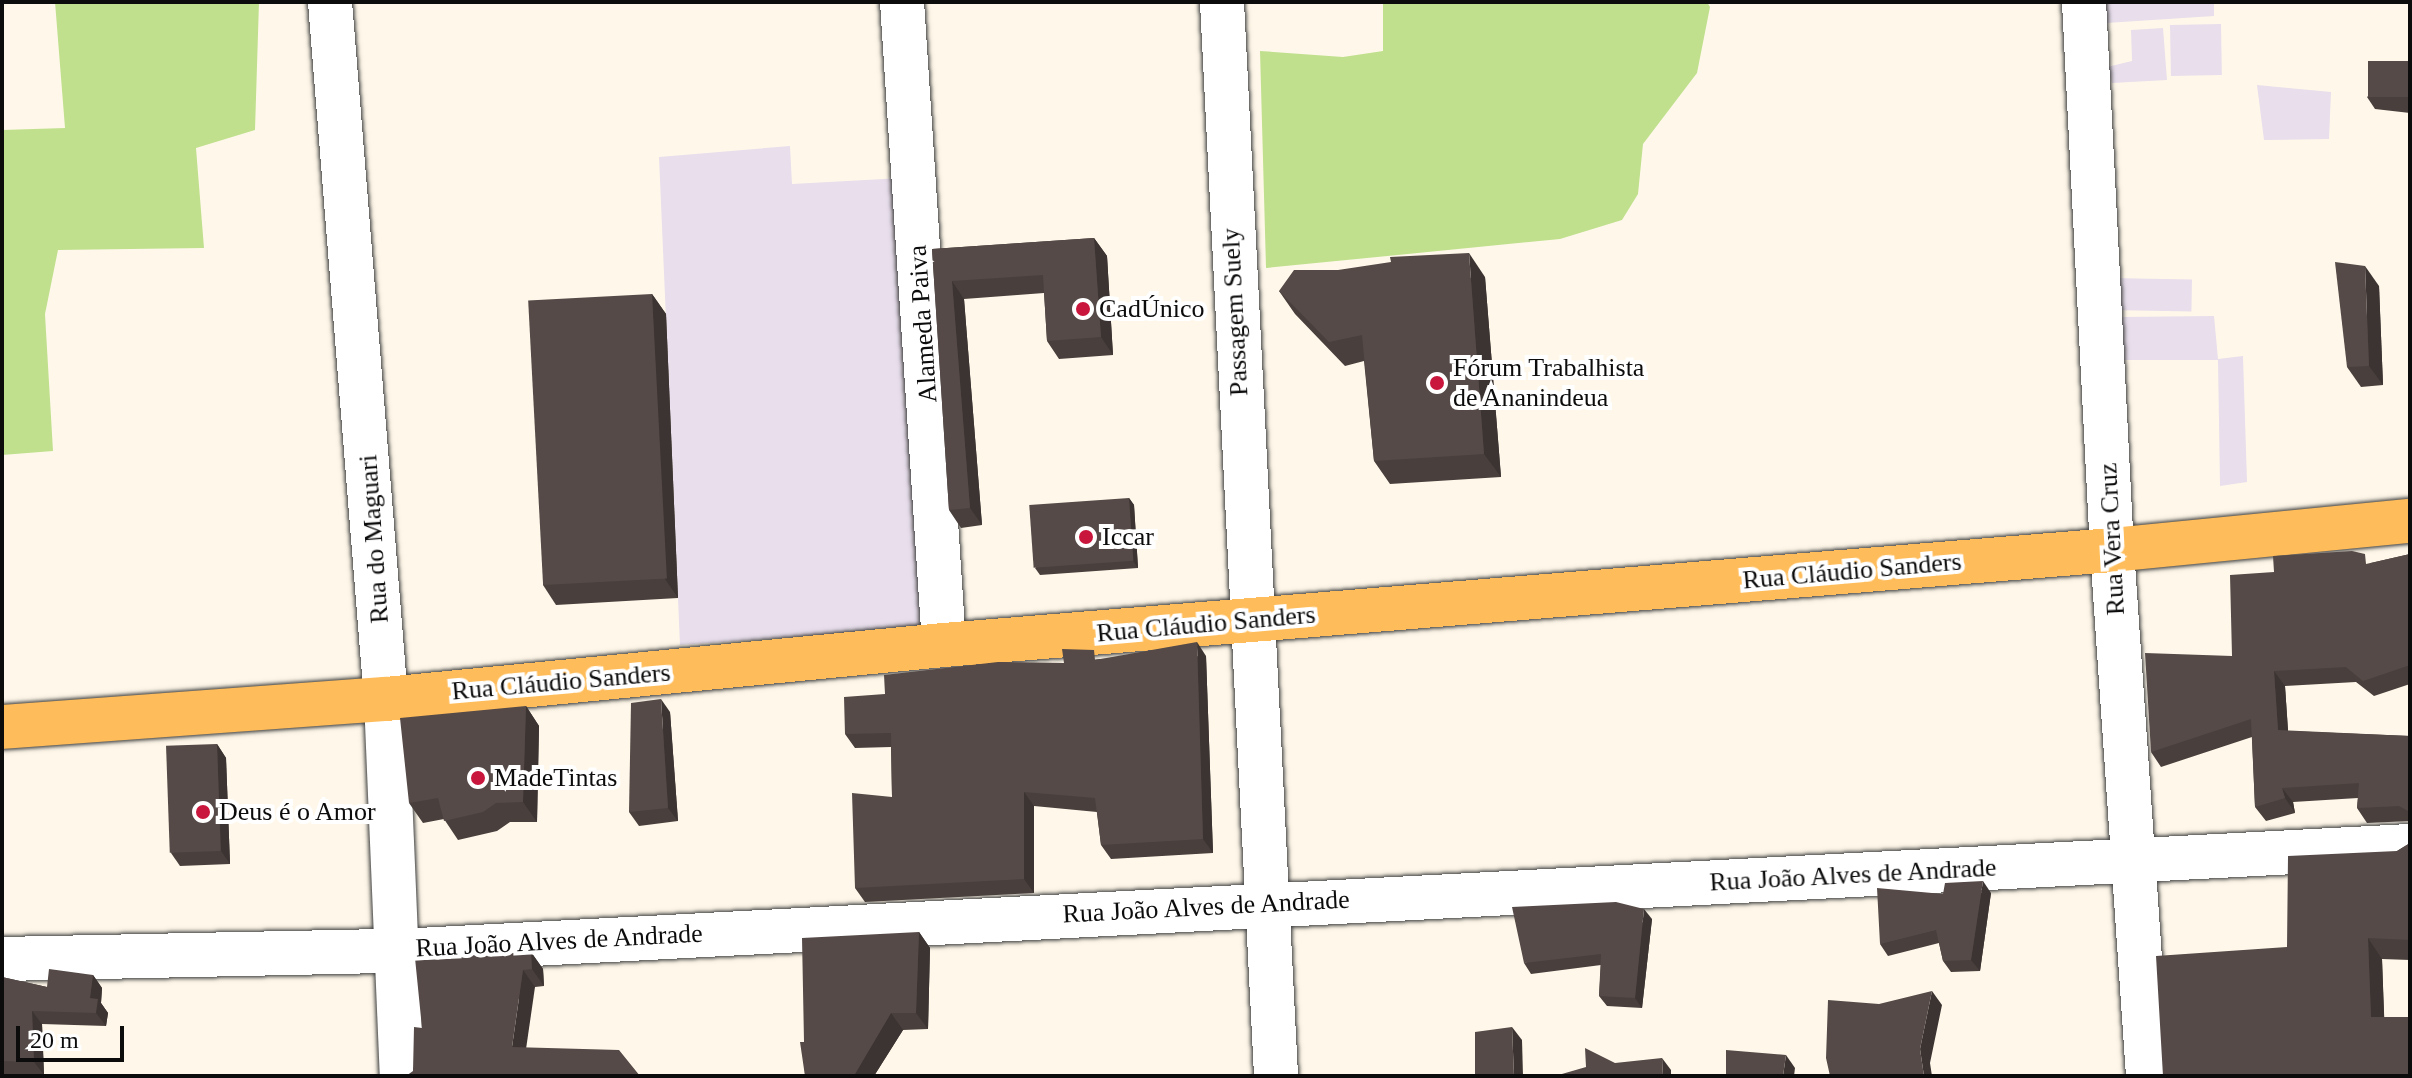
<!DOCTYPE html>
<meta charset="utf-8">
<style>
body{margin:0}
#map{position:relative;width:2412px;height:1078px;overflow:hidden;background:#fff8ea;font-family:Georgia,serif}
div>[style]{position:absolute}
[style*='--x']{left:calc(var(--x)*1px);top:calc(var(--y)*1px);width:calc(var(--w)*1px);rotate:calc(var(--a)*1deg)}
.industrial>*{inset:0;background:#e8deec;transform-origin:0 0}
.forest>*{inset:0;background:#c0e08e}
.roads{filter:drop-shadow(0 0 2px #3f3f3f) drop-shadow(0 0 2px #3f3f3f)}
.minor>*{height:44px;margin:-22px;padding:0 22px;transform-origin:22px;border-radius:22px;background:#fff}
.major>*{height:44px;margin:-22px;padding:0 22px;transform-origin:22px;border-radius:22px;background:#ffbc5a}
.wall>*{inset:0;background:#49403d}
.shaded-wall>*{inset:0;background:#3c3432}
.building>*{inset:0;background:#554a47;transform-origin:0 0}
.dots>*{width:22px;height:22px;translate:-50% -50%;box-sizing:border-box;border:4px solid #fff;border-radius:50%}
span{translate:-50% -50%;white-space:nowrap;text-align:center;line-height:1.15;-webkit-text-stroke:8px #fff;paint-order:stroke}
.poi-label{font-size:26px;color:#0c0c0c}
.left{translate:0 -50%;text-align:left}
.street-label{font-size:26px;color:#0c0c0c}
.frame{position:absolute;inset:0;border:4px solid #0c0c0c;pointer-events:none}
.scale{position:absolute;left:16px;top:1026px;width:108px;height:36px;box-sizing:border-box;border:4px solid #0c0c0c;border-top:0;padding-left:10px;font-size:24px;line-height:28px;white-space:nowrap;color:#0c0c0c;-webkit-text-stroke:6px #fff;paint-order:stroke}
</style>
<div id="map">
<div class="industrial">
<i style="clip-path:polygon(2093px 2px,2214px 2px,2214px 16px,2091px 24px)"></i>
<i style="left:2221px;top:24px;width:51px;height:51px;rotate:89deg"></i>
<i style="clip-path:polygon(2163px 28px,2167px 80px,2112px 83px,2107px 67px,2132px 61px,2131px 30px)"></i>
<i style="clip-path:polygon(2257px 85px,2331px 92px,2329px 139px,2264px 140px)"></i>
<i style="clip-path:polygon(790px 146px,792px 184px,902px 178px,925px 628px,680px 645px,659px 157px)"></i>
<i style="left:2110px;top:278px;width:82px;height:32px;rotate:1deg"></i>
<i style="clip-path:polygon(2214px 316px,2218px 359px,2243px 356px,2247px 482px,2220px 486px,2218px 360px,2119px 360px,2121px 317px)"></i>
</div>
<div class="forest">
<i style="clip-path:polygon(55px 2px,259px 2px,255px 130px,196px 148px,204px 248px,58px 250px,45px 314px,53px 451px,2px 455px,2px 130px,65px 128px)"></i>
<i style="clip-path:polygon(1383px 2px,1707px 2px,1710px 7px,1697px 73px,1643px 144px,1638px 194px,1622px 220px,1560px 239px,1266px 268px,1260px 51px,1343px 57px,1383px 51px)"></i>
</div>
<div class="roads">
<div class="minor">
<i style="--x:330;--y:2;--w:699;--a:85.41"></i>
<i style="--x:386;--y:699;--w:377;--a:87.6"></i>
<i style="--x:902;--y:2;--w:644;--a:86.26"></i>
<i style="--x:1222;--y:2;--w:1075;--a:87.12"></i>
<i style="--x:2084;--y:2;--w:549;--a:87.08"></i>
<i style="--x:2112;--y:550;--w:527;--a:86.08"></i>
<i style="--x:2;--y:959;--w:397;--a:-1.2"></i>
<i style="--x:399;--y:951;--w:2014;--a:-2.99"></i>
</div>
<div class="major">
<i style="--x:2;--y:727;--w:385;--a:-4.2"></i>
<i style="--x:386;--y:699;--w:561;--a:-5.53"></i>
<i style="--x:944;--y:645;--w:1172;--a:-4.65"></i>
<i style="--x:2112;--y:550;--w:299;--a:-5.6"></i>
</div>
</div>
<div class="wall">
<i style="clip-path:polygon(2410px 61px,2410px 113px,2375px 109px,2367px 97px)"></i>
<i style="clip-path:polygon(1094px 238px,1107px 256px,1113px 355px,1059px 359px,1047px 341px,1044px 293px,964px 299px,982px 525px,961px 528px,949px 510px,932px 249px)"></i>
<i style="clip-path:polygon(1485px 277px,1501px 477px,1390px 484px,1374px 461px,1364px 361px,1345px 366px,1295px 314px,1279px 291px)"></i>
<i style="clip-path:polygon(2379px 286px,2383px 385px,2361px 387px,2347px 367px)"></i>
<i style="clip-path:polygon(652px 294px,666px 314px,678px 598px,556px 605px,543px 585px)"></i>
<i style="clip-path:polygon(1129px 498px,1134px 505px,1138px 568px,1040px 575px,1035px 568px)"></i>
<i style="clip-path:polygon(2410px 554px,2410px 684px,2374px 696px,2356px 682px,2285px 686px,2288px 731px,2410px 736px,2410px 821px,2367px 823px,2357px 808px,2358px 798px,2293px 802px,2295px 813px,2266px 821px,2255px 807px,2252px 737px,2161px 767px,2151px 752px,2232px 656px,2371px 563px)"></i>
<i style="clip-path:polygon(1206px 656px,1213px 853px,1111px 859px,1101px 845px,1097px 812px,1034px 806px,1034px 893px,865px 902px,855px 888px,892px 797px,891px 747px,855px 748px,845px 734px,885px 694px,1064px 663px,1100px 659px)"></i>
<i style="clip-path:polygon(526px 706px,539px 726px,537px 822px,510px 822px,497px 831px,458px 840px,444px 819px,423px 823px,409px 803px)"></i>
<i style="clip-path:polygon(670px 712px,678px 821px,639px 826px,629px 812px)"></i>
<i style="clip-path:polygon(217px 744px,226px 758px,230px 864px,180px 866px,171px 853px)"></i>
<i style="clip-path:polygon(2410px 843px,2410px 960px,2382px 959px,2384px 1017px,2410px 1076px,2287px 947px,2397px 851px)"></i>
<i style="clip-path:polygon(1991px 893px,1980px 971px,1951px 972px,1943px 961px,1939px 943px,1888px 956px,1880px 944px,1943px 894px)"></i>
<i style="clip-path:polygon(1652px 919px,1642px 1008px,1607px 1006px,1599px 996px,1601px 965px,1531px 974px,1524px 963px)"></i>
<i style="clip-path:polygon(919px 932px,930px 948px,928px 1029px,903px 1030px,874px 1076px,805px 1076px,804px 1042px)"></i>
<i style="clip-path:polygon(531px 952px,543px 969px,544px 986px,535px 987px,413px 1071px,422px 1028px)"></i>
<i style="clip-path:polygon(93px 975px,102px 988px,101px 1003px,108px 1013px,106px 1026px,42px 1024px,44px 1075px,2px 1075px,2px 977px,47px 987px)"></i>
</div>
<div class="shaded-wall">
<i style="clip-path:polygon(1094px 238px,1107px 256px,1113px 355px,1101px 337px)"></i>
<i style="clip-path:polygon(1469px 253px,1485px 277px,1501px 477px,1484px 454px)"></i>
<i style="clip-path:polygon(2365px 266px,2379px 286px,2383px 385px,2369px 366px)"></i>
<i style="clip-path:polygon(952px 281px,964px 299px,982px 525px,970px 508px)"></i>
<i style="clip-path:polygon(652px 294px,666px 314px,678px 598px,665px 579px)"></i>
<i style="clip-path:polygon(1129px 498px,1134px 505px,1138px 568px,1133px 561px)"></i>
<i style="clip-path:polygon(1197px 642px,1206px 656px,1213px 853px,1203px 839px)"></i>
<i style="clip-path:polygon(2274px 671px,2285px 686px,2289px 745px,2278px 730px)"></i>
<i style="clip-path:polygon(661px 699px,670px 712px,678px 821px,668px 808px)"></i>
<i style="clip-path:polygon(526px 706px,539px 726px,537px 822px,523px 802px)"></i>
<i style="clip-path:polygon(217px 744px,226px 758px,230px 864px,221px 851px)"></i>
<i style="clip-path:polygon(2282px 788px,2293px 802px,2295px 813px,2285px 798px)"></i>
<i style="clip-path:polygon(1024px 792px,1034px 806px,1034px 893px,1024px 879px)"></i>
<i style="clip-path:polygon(1983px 881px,1991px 893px,1980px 971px,1971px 960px)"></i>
<i style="clip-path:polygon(1644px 909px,1652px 919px,1642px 1008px,1635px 998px)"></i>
<i style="clip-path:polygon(919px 932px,930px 948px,928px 1029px,916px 1013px)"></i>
<i style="clip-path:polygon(2368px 938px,2382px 959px,2385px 1038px,2371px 1017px)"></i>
<i style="clip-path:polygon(531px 952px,543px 969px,544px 986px,532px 969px)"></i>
<i style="clip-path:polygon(523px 970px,535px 987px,524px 1063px,512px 1047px)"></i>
<i style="clip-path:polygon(93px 975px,102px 988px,101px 1003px,108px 1013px,106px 1026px,96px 1013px,90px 998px)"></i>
<i style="clip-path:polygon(1932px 991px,1942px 1005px,1930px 1063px,1932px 1076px,1924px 1076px,1920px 1049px)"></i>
<i style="clip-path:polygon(32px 1011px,42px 1024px,44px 1075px,34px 1062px)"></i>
<i style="clip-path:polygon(891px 1013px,903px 1030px,874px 1076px,856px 1076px,855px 1074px)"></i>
<i style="clip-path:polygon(1512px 1027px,1522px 1040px,1523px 1076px,1514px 1076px)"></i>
<i style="clip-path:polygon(1786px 1055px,1795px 1068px,1794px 1076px,1783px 1076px)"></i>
<i style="clip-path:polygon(1662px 1058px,1671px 1070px,1671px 1076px,1663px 1076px)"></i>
</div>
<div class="building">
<i style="left:2368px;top:61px;width:42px;height:36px"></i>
<i style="clip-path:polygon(1094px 238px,1101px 337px,1047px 341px,1043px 275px,952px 281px,970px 508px,949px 510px,932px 249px)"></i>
<i style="clip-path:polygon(1469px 253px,1484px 454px,1374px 461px,1362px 335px,1329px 342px,1279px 291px,1294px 270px,1338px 270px,1391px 262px,1390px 257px)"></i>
<i style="clip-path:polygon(2335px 262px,2365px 266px,2369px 366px,2347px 367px)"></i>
<i style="left:652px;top:294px;width:285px;height:124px;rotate:87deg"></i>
<i style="left:1129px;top:498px;width:63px;height:100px;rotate:86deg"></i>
<i style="clip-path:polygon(2352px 551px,2365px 554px,2366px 564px,2410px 554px,2410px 665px,2363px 681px,2346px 667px,2274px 671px,2278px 730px,2410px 736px,2410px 812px,2399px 806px,2357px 808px,2359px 783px,2282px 788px,2285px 798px,2255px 807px,2251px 719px,2151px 752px,2145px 653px,2232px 656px,2230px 575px,2274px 572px,2273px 556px)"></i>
<i style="clip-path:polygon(1197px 642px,1203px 839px,1101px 845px,1095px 798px,1024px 792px,1024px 879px,855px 888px,852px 793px,892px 797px,891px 733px,845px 734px,844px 697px,885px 694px,884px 675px,998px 662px,1064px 663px,1062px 649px,1094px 650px,1095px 660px)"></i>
<i style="clip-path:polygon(661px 699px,668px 808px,629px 812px,631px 703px)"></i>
<i style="clip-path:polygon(526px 706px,523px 802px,496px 803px,483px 812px,444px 821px,438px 798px,409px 803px,400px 718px)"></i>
<i style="left:217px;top:744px;width:107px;height:51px;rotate:88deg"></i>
<i style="clip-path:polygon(2410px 843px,2410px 940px,2368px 938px,2371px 1017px,2410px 1017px,2410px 1076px,2163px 1076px,2156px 956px,2287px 947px,2288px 856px,2397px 851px)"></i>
<i style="clip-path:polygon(1983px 881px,1971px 960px,1943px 961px,1936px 930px,1880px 944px,1877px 888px,1943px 894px,1945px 883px)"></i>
<i style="clip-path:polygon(1616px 902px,1644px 909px,1635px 998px,1599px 996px,1601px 954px,1524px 963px,1512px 907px)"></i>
<i style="clip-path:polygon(919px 932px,916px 1013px,891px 1013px,855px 1074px,861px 1076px,805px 1076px,800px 1042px,804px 1042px,802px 938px)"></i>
<i style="clip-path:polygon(531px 952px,532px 969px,523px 970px,512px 1047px,619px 1050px,640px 1076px,406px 1076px,413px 1071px,414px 1027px,422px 1028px,415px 958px)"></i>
<i style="clip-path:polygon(49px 969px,93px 975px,90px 998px,98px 999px,96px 1013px,32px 1011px,34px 1062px,2px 1061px,2px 977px,47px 987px)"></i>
<i style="clip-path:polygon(1932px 991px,1920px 1049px,1924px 1076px,1830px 1076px,1826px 1058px,1828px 1000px,1879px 1004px)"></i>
<i style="clip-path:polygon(1512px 1027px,1514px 1076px,1475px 1076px,1475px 1032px)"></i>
<i style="clip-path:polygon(1585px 1048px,1615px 1063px,1662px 1058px,1663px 1076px,1555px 1076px,1586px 1067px)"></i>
<i style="clip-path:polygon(1726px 1050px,1786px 1055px,1783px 1076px,1726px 1076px)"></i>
</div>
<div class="dots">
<i style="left:1083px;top:309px;background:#c9163c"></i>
<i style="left:1437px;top:383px;background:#c9163c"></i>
<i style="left:1086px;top:537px;background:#c9163c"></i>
<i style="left:478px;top:778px;background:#c9163c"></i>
<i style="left:203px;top:812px;background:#c9163c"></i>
</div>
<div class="poi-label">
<span class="left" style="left:1099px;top:309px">CadÚnico</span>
<span class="left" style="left:1453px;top:383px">Fórum Trabalhista<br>de Ananindeua</span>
<span class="left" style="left:1102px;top:537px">Iccar</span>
<span class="left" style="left:494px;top:778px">MadeTintas</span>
<span class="left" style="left:219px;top:812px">Deus é o Amor</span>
</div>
<div class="street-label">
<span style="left:1235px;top:312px;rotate:-93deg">Passagem Suely</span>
<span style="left:923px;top:324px;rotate:-94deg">Alameda Paiva</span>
<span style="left:374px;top:539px;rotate:-94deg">Rua do Maguari</span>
<span style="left:2112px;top:539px;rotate:-93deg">Rua Vera Cruz</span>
<span style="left:1852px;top:571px;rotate:-5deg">Rua Cláudio Sanders</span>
<span style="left:1206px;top:624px;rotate:-5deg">Rua Cláudio Sanders</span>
<span style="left:561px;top:682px;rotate:-5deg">Rua Cláudio Sanders</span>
<span style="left:1853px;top:875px;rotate:-3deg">Rua João Alves de Andrade</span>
<span style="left:1206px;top:907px;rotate:-3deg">Rua João Alves de Andrade</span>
<span style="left:559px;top:941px;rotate:-3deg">Rua João Alves de Andrade</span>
</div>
<div class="frame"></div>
<div class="scale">20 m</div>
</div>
